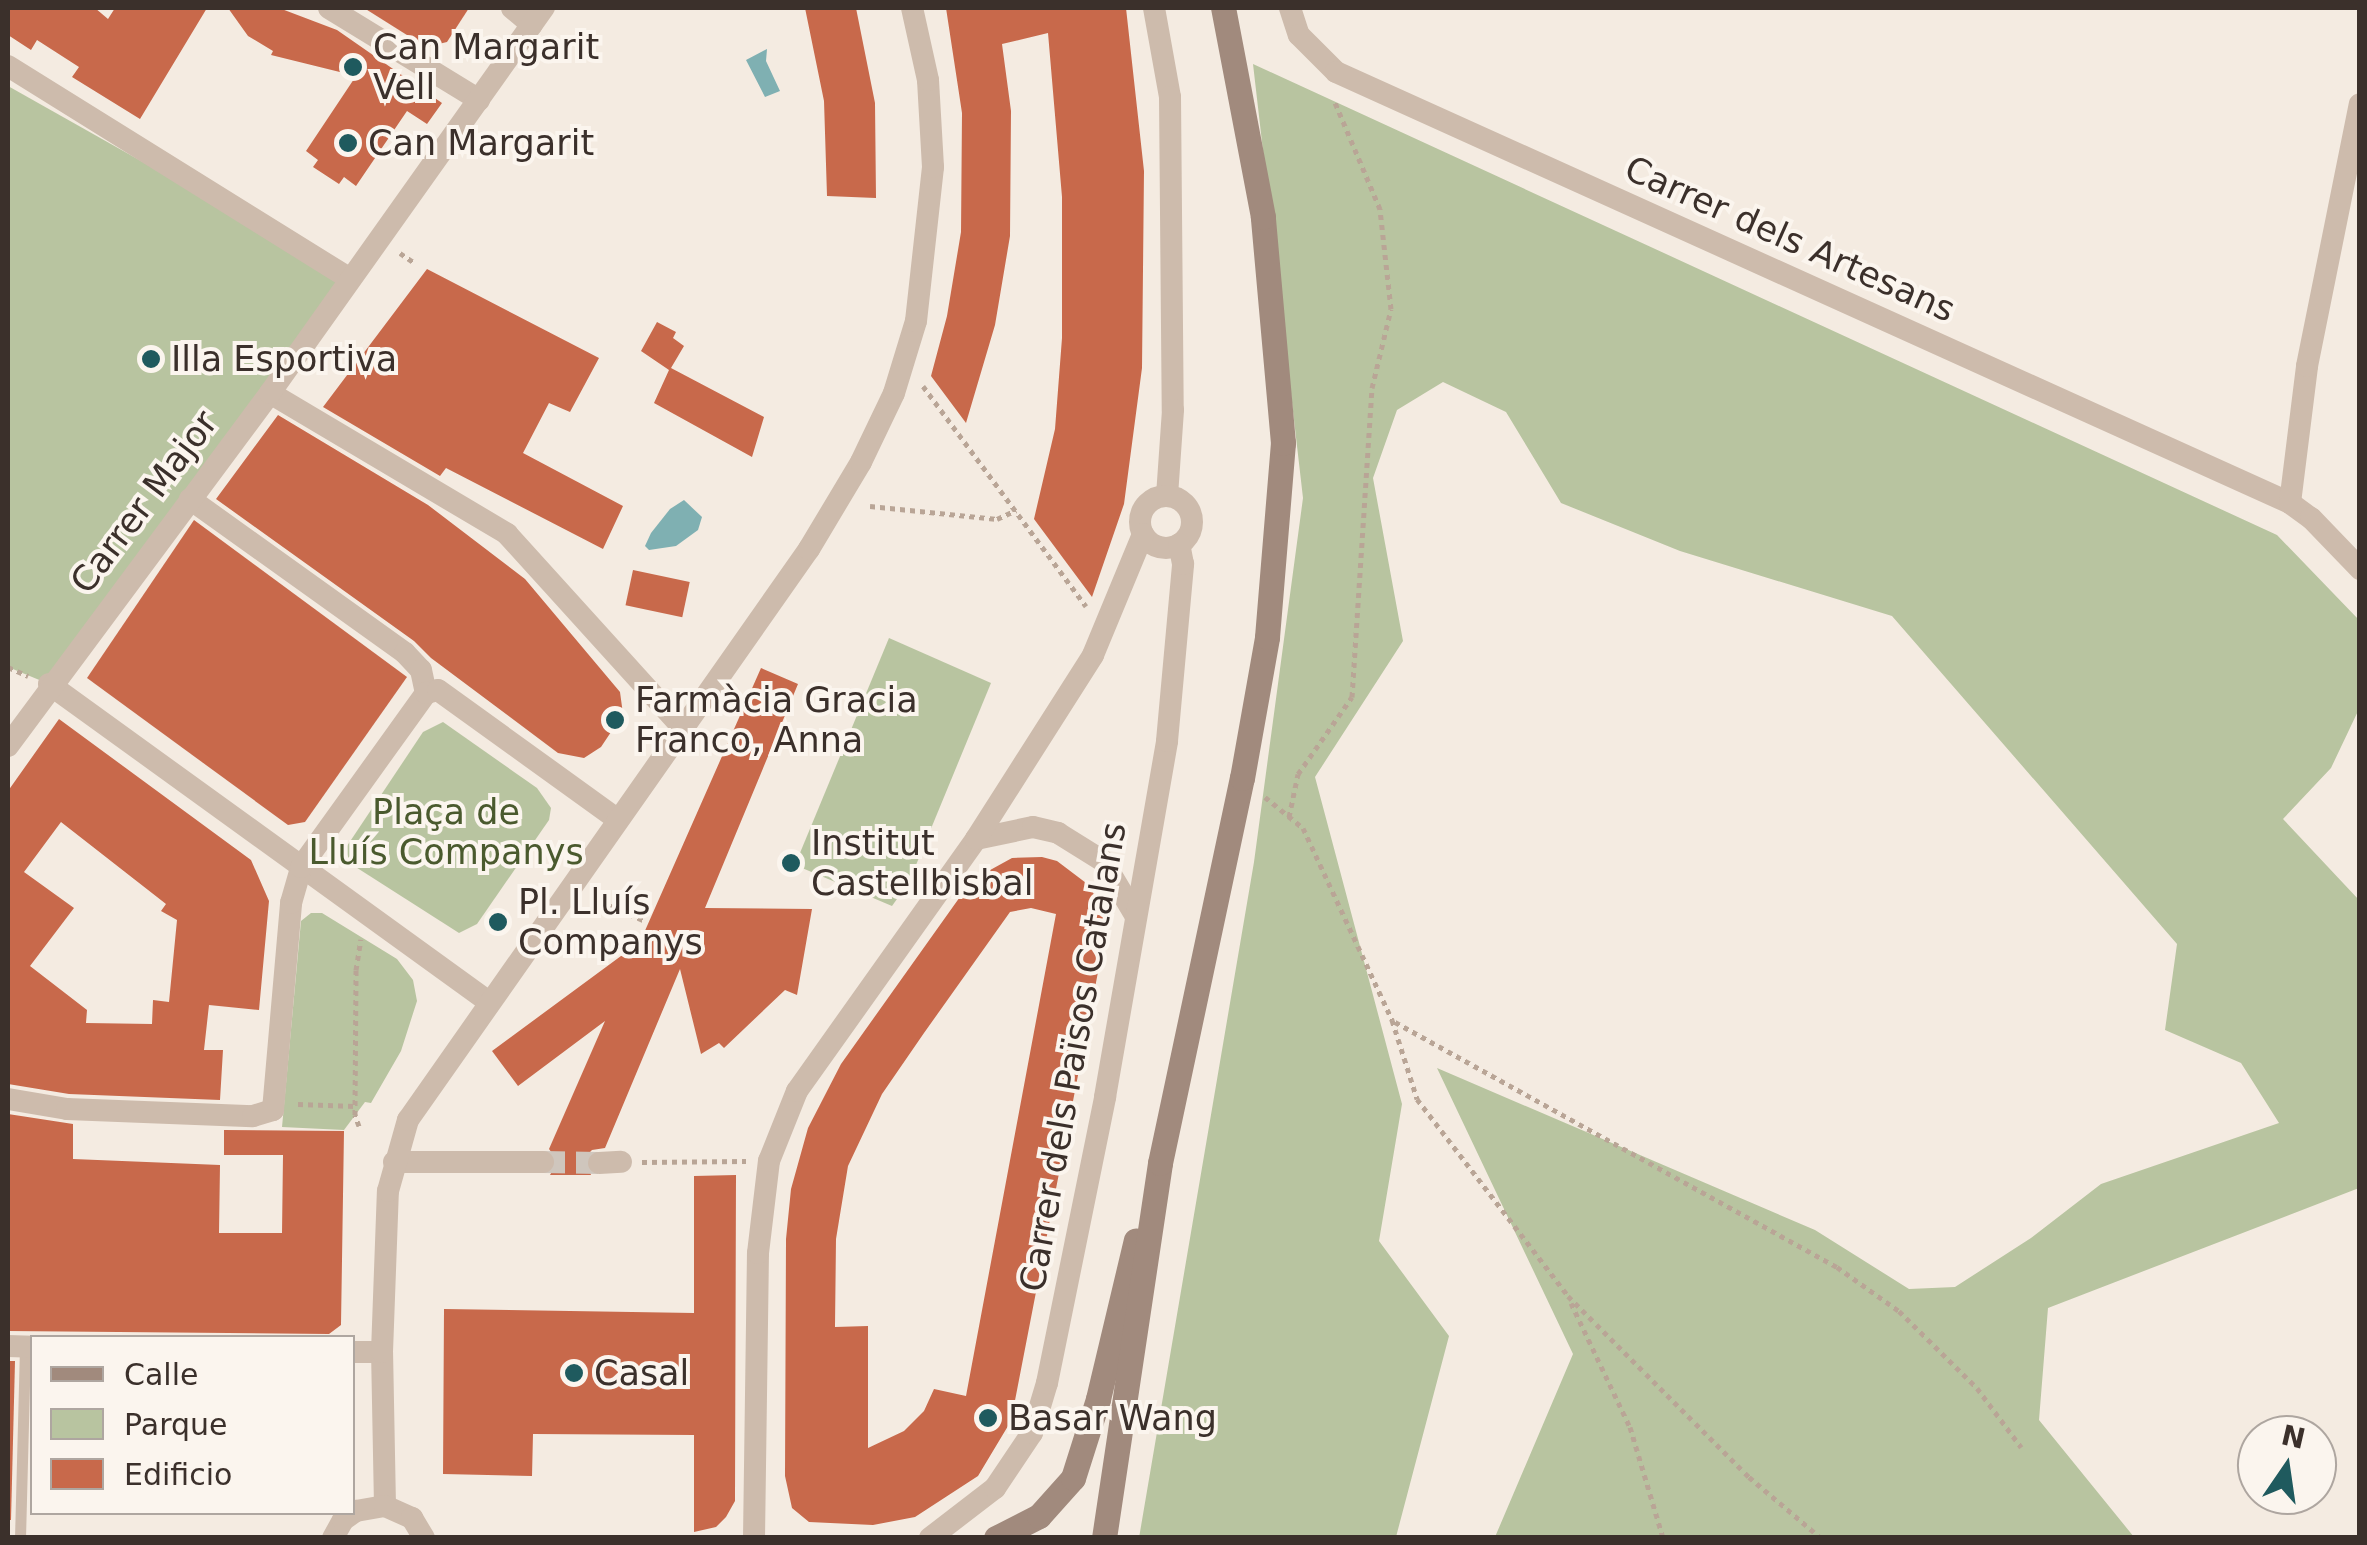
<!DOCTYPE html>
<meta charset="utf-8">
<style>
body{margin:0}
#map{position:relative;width:2367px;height:1545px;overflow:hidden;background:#f4ebe1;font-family:"DejaVu Sans",sans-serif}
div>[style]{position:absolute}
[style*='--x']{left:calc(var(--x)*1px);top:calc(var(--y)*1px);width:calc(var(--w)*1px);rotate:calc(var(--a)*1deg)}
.green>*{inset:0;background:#b8c4a0}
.water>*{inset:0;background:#7fb0b2}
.building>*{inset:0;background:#c8694b;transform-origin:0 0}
.street-tunnel>*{height:22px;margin-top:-11px;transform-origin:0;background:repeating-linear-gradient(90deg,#cfc6bd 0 22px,transparent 0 33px)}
.path>*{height:5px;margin-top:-2.5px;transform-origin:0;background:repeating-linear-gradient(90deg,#b9a596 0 5px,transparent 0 10px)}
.lane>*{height:11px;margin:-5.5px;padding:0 5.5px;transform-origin:5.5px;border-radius:5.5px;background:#cdbbac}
.street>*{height:22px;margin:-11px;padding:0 11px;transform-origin:11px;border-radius:11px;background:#cdbbac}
.street>.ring{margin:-11px;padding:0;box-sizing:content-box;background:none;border:22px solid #cdbbac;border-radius:50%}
.secondary>*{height:25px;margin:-12.5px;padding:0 12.5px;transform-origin:12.5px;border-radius:12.5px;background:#a18a7d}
.dots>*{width:28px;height:28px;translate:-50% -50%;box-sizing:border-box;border:5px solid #fbf5ee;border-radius:50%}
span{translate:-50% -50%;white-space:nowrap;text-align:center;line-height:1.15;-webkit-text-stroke:8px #fbf5ee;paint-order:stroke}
.poi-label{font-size:35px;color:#3b302b}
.left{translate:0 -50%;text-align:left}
.street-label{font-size:35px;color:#3b302b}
.park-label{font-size:35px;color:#4a5a2e}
.frame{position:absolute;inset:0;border:10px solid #3b302b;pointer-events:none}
.legend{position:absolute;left:30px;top:1335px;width:325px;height:180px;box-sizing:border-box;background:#fbf5ee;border:2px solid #aea6a0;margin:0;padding:12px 18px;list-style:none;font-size:30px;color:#3b302b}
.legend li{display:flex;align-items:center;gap:20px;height:50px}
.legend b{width:50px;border:2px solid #aea6a0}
.north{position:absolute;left:2237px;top:1415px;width:100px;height:100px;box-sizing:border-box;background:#fbf5ee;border:2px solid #aea6a0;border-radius:50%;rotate:13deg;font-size:28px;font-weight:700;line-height:40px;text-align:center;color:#3b302b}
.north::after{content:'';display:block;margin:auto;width:35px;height:45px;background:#1f5a5e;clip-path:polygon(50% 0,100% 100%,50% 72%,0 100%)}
</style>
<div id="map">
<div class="green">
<i style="clip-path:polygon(1253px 64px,2277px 535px,2359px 620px,2359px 709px,2331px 768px,2283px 819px,2359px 900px,2359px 1188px,2048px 1308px,2039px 1420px,2134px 1537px,1495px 1537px,1573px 1354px,1437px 1068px,1815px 1230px,1909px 1289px,1955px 1287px,2031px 1238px,2101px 1184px,2279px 1123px,2241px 1063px,2165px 1030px,2177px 944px,1892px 616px,1680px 551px,1561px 503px,1506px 412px,1443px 382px,1397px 410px,1373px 478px,1403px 641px,1315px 777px,1402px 1104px,1379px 1241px,1449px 1336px,1396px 1537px,1139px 1538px,1254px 862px,1303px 498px)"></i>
<i style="clip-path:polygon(8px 86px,349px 278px,49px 684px,8px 667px)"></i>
<i style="clip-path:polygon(889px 638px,991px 683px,909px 882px,892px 906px,795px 865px)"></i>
<i style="clip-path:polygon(443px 722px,537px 788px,551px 808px,549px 820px,477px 924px,459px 933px,351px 864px,345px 849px,423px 732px)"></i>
<i style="clip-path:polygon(311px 913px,322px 913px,397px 959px,413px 980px,417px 1001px,401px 1051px,371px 1103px,365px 1102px,344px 1130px,282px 1127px,301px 921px)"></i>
</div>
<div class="water">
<i style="clip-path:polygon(767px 49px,766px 61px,780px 91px,765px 97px,746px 60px)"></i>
<i style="clip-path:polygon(684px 500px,702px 517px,698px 530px,676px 546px,649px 550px,645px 546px,651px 533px,670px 509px)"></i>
</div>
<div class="building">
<i style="clip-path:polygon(8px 8px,95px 8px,108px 19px,115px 8px,207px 8px,140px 119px,72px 77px,79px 67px,37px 40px,31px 50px,8px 35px)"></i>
<i style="clip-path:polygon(228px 8px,279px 8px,337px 30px,442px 103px,427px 124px,407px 111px,356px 186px,344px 177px,339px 184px,313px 167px,318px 160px,306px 151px,356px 76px,271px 55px,273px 51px,248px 36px)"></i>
<i style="clip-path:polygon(364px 8px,469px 8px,447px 42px,426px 47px)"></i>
<i style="clip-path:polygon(805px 8px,856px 8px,875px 103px,876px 198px,827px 196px,824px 101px)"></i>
<i style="clip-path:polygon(946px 8px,1126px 8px,1144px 171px,1142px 368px,1124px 504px,1092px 597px,1034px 519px,1055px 429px,1062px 338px,1062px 197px,1048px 33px,1002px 44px,1011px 111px,1010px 236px,995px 325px,966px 423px,931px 376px,947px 316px,961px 232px,962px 113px)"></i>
<i style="clip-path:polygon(427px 269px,599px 358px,570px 412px,549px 403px,523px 453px,623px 506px,603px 549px,446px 468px,440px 476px,323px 407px)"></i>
<i style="clip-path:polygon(657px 322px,676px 332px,673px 338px,684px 346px,671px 368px,764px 417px,752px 457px,654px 403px,669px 370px,641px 351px)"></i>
<i style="clip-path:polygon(278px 415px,428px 505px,525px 579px,620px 692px,623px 714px,601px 747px,584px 758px,558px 753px,431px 658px,414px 641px,216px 499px)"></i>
<i style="clip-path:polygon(194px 520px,407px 677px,305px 822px,288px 825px,87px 678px)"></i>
<i style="left:633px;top:570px;width:58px;height:36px;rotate:12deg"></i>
<i style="clip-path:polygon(761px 668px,798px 684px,705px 908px,812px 909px,797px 995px,785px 990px,724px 1048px,719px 1043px,701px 1054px,680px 969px,605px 1148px,592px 1150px,585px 1157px,591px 1175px,550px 1175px,558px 1161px,549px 1149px,605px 1021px,518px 1086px,492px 1051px,640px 942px)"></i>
<i style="clip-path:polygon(evenodd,59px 719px,251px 860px,269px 901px,259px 1010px,209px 1005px,204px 1050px,223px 1050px,220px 1100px,69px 1094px,8px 1084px,8px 791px,59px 719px,61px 822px,166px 904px,161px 911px,177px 920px,169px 1002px,153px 1000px,152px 1024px,86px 1023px,87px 1010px,30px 966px,74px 908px,24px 872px,61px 822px)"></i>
<i style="clip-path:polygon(evenodd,1042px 857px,1057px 861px,1090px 886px,1102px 912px,1105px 936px,1011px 1421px,978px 1476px,915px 1517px,873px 1525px,809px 1522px,792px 1508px,785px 1476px,786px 1239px,791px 1189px,808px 1128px,841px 1064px,972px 880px,1012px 858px,1042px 857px,1031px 908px,1056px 914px,966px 1396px,934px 1389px,924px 1411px,904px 1431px,868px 1448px,868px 1326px,835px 1327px,836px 1239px,848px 1166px,882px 1094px,924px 1033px,1010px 912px,1031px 908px)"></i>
<i style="clip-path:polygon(8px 1114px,73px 1124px,73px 1159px,220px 1165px,219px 1233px,282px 1233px,283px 1155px,224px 1155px,224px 1130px,344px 1131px,341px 1325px,329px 1334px,8px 1331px)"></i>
<i style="clip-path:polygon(736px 1175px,735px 1501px,726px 1517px,716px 1527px,694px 1532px,694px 1435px,533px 1434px,532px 1476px,443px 1474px,444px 1309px,694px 1313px,694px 1176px)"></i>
<i style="clip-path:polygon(8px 1361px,15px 1361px,11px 1520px,8px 1520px)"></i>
</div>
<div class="street-tunnel">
<i style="--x:543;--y:1162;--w:56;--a:1"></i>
</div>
<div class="path">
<i style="--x:400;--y:253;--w:18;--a:34"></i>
<i style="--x:923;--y:386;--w:274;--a:53.5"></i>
<i style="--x:870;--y:506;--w:128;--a:5.8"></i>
<i style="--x:997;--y:519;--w:21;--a:-25"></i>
<i style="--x:8;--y:667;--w:22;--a:24"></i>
<i style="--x:1265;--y:797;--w:49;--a:39.2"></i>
<i style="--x:1303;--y:828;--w:212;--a:65.1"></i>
<i style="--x:1392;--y:1020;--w:83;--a:72.4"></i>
<i style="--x:1417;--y:1099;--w:248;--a:52.5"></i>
<i style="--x:1568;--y:1296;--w:256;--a:45"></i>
<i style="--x:1749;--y:1477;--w:94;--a:40.3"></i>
<i style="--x:1289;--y:817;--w:44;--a:-78.2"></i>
<i style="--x:1298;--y:774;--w:94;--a:-55"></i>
<i style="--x:1352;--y:697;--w:310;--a:-86.3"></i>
<i style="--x:1372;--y:388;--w:81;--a:-76.5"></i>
<i style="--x:1391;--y:309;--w:101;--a:-96.3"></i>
<i style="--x:1380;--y:209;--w:118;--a:-112.9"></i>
<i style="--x:592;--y:898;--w:56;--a:23.3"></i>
<i style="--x:1395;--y:1022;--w:505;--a:29"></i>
<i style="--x:1837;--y:1267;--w:76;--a:35.4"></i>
<i style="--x:1899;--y:1311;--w:110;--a:44.6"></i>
<i style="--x:1977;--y:1388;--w:74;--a:53.3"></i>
<i style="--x:298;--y:1104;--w:57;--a:2"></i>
<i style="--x:359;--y:1126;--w:12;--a:-110"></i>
<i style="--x:355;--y:1115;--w:145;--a:-89.6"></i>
<i style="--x:356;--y:970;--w:31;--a:-81"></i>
<i style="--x:642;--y:1162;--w:104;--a:-0.6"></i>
<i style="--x:1571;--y:1303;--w:137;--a:64.6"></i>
<i style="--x:1630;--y:1427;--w:116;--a:73.4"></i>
</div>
<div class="lane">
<i style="--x:20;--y:1538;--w:192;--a:-88.5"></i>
</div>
<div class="street">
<i style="--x:329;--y:8;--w:176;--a:31.5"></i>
<i style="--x:512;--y:8;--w:26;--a:40"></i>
<i style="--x:1154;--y:8;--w:90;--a:79.8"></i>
<i style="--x:1170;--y:97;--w:313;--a:89.5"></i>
<i style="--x:1173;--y:410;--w:86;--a:94"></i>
<i style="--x:1290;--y:8;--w:28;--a:72"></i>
<i style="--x:1299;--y:35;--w:52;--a:45"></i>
<i style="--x:1336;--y:72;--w:1047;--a:24.31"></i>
<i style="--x:2290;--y:503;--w:26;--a:36"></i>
<i style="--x:2311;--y:518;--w:71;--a:46.1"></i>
<i style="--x:8;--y:66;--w:402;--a:31.9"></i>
<i style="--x:270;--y:393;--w:276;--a:30.7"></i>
<i style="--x:507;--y:534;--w:262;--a:47.8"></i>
<i class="ring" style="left:1140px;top:496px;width:30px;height:30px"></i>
<i style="--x:190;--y:499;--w:264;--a:35.6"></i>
<i style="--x:405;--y:653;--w:23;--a:47"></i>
<i style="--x:421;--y:670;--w:24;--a:78"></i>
<i style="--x:2290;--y:503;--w:138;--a:-82.9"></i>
<i style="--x:2307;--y:366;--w:267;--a:-78.6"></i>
<i style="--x:49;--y:684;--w:543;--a:35.86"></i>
<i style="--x:8;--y:746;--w:440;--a:-53.4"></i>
<i style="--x:270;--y:393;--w:473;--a:-54.6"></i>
<i style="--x:976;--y:839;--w:58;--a:-11.9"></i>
<i style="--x:1033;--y:827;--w:26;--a:13"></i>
<i style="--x:1058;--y:833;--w:53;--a:31.9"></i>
<i style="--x:1103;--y:861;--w:63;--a:59.3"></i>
<i style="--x:8;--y:1099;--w:60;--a:9.6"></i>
<i style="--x:67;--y:1109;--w:186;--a:2.2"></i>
<i style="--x:253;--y:1116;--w:21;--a:-17"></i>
<i style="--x:273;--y:1110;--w:208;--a:-85"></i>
<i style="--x:291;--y:903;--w:37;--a:-74"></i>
<i style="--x:301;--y:867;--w:214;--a:-54.3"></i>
<i style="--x:426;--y:693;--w:12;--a:-14"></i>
<i style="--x:438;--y:690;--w:222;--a:35.8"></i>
<i style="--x:394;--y:1162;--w:149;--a:0"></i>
<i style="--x:599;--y:1163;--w:22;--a:-3"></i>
<i style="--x:8;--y:1346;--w:24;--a:2"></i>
<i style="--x:352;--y:1352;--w:30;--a:0"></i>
<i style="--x:385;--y:1506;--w:154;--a:-91.1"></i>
<i style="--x:382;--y:1352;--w:161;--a:-87.9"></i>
<i style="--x:388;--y:1191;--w:74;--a:-74.3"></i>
<i style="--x:408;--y:1120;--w:698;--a:-54.92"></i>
<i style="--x:809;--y:549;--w:101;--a:-59.1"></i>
<i style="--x:861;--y:462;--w:76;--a:-64.4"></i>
<i style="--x:894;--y:393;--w:75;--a:-73"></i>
<i style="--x:916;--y:321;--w:155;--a:-83.7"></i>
<i style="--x:933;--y:167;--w:87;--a:-93.3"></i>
<i style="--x:928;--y:80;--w:74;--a:-102.5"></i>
<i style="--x:333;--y:1538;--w:21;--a:-61"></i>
<i style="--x:343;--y:1520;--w:16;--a:-35"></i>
<i style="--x:356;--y:1511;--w:29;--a:-10"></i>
<i style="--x:385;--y:1506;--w:30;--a:24"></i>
<i style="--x:412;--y:1518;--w:23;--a:59"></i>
<i style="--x:754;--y:1538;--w:285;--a:-89.2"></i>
<i style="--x:758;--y:1253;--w:93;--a:-83.2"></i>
<i style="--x:769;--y:1161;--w:75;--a:-68.2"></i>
<i style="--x:797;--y:1091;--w:309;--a:-54.6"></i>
<i style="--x:976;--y:839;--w:218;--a:-57.5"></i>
<i style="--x:1093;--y:655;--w:131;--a:-67.5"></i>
<i style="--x:930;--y:1538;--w:82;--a:-37.6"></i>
<i style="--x:995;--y:1488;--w:66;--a:-56.1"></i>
<i style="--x:1032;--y:1433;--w:52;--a:-73.3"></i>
<i style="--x:1047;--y:1383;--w:292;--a:-78.5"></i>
<i style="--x:1105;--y:1097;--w:361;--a:-80.1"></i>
<i style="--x:1167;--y:741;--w:178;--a:-84.8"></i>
<i style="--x:1183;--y:564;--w:20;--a:-101"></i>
</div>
<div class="secondary">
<i style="--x:996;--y:1538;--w:48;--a:-27.1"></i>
<i style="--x:1039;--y:1516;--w:51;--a:-48.2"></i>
<i style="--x:1073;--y:1478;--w:83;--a:-72.4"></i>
<i style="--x:1098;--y:1399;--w:163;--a:-76.6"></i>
<i style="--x:1104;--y:1538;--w:379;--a:-81.5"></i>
<i style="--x:1160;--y:1163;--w:394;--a:-78"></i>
<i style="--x:1242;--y:778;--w:143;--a:-79.9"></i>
<i style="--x:1267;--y:637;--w:195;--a:-85.3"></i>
<i style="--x:1283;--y:443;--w:227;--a:-95.1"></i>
<i style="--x:1263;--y:217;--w:213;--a:-100.8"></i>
</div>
<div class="dots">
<i style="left:353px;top:67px;background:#1f5a5e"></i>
<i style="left:348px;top:143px;background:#1f5a5e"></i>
<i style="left:151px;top:359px;background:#1f5a5e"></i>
<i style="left:615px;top:720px;background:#1f5a5e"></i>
<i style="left:791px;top:863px;background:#1f5a5e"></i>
<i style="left:498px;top:922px;background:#1f5a5e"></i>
<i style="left:574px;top:1373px;background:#1f5a5e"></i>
<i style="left:988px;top:1418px;background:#1f5a5e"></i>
</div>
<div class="poi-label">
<span class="left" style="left:373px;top:67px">Can Margarit<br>Vell</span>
<span class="left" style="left:368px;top:143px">Can Margarit</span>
<span class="left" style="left:171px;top:359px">Illa Esportiva</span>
<span class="left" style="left:635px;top:720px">Farmàcia Gracia<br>Franco, Anna</span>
<span class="left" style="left:811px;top:863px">Institut<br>Castellbisbal</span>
<span class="left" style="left:518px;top:922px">Pl. Lluís<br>Companys</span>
<span class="left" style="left:594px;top:1373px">Casal</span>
<span class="left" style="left:1008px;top:1418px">Basar Wang</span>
</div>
<div class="street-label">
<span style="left:1790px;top:239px;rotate:24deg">Carrer dels Artesans</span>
<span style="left:144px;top:502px;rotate:-53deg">Carrer Major</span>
<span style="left:1073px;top:1057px;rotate:-80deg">Carrer dels Països Catalans</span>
</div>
<div class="park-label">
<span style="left:446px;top:832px">Plaça de<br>Lluís Companys</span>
</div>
<div class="frame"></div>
<ul class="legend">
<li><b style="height:12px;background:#a18a7d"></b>Calle</li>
<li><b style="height:28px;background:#b8c4a0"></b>Parque</li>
<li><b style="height:28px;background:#c8694b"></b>Edificio</li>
</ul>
<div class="north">N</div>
</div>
